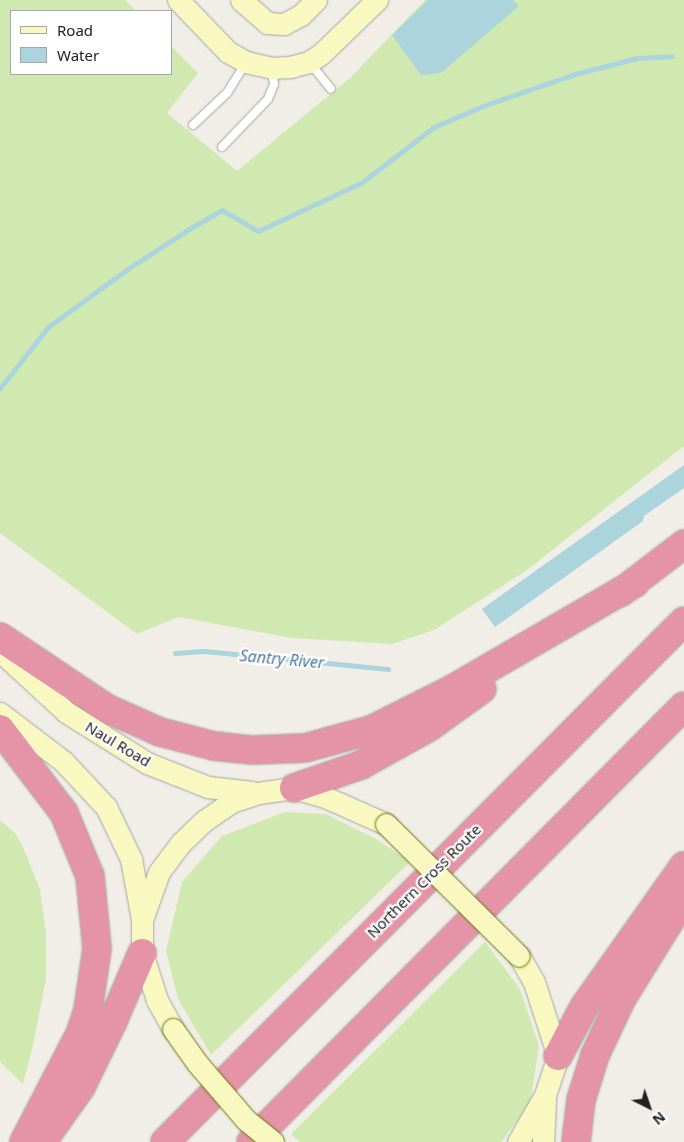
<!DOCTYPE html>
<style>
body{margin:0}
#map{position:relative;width:684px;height:1142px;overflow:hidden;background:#f1eee8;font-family:"Noto Sans",sans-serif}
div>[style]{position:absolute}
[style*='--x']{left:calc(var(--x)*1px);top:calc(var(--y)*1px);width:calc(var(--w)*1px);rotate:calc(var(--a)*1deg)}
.grass>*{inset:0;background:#cfe9b1}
.water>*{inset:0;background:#abd4dd}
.stream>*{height:5px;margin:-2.5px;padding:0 2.5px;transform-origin:2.5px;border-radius:2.5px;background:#abd4dd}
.roads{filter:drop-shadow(0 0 1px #a5a5a5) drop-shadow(0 0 1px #a5a5a5)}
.lane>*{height:8px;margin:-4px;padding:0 4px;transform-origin:4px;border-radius:4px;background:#fff}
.secondary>*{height:21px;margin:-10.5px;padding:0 10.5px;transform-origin:10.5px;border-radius:10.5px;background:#f8f8c0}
.highway>*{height:28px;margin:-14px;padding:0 14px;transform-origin:14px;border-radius:14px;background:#e594a7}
.bridges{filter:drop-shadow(0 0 1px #717709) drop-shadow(0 0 1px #717709)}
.secondary-bridge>*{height:21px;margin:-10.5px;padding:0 10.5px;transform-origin:10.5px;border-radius:10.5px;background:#f8f8c0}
span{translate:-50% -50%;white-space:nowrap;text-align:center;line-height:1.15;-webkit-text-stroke:4.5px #fff;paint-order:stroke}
.street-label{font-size:15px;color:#212121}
.water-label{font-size:16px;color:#4a789f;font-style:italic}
.legend{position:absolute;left:10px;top:10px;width:162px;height:65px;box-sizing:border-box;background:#fff;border:1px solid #a6a6a6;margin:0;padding:6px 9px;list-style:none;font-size:15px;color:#212121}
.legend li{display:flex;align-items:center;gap:10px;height:25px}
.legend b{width:25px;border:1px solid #a6a6a6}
.north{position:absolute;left:624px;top:1082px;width:50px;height:50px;-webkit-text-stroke:4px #fff;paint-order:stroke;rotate:139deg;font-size:14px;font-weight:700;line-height:20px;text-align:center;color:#212121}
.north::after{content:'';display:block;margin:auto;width:18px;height:22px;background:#212121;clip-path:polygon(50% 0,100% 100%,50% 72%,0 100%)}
</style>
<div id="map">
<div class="grass">
<i style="clip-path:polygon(0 0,125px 0,136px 11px,11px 11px,11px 74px,171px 74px,171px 46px,198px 73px,167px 113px,237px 171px,350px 78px,425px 0,684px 0,684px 446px,527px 570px,434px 630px,392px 644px,292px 638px,178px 617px,137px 634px,0 533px)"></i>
<i style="clip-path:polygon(285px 812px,326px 814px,376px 839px,410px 862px,211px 1055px,178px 999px,166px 951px,182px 882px,222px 836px)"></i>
<i style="clip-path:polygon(0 820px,16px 834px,26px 854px,40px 890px,46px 933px,46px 979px,33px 1045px,23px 1084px,0 1062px)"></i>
<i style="clip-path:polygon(485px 942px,520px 989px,539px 1046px,530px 1104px,501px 1142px,300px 1142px,291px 1134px)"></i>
</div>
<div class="water">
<i style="clip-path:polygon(428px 0,513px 0,519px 6px,441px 73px,421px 75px,392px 35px)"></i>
<i style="clip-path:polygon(684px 465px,684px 488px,644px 516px,643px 521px,495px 627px,482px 609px)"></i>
</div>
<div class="stream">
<i style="--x:0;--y:388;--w:78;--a:-51.8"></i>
<i style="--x:48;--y:327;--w:100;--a:-36.1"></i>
<i style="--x:129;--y:268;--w:72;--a:-33"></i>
<i style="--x:189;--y:229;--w:38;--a:-30"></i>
<i style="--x:222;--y:210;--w:42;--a:30.3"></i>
<i style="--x:258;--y:231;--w:114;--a:-25"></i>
<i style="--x:361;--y:183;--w:92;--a:-37.5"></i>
<i style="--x:434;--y:127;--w:53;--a:-23.2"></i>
<i style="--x:483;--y:106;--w:97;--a:-19.2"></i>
<i style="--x:575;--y:74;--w:64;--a:-14.5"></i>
<i style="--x:637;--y:58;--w:35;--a:-3"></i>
<i style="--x:175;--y:653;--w:29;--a:-4"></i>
<i style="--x:204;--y:651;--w:185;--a:5.6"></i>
</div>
<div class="roads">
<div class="lane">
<i style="--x:310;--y:63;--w:33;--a:51"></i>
<i style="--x:193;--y:125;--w:47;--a:-43.3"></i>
<i style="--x:227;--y:93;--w:34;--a:-58"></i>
<i style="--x:222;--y:147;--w:66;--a:-46.2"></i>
<i style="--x:268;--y:99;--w:16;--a:-68"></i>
<i style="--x:274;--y:84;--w:15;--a:-98"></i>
</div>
<div class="secondary">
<i style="--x:178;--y:0;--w:72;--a:46.1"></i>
<i style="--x:228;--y:52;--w:21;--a:29"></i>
<i style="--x:246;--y:62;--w:27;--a:13"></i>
<i style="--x:272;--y:68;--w:18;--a:-3"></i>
<i style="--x:290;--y:67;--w:20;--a:-15"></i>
<i style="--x:309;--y:62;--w:14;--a:-34"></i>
<i style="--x:321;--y:54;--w:78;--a:-44"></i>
<i style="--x:241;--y:0;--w:35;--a:41"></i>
<i style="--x:267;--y:23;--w:17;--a:3"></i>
<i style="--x:284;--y:24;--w:19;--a:-28"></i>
<i style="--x:301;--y:15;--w:21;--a:-45"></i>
<i style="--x:0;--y:651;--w:90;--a:42.7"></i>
<i style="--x:66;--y:712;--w:96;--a:32.2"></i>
<i style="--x:147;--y:763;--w:66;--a:21.5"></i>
<i style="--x:208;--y:787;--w:44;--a:6.5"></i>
<i style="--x:0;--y:713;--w:81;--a:37.4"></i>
<i style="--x:64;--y:762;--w:62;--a:47"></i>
<i style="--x:106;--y:807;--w:58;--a:64.3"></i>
<i style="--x:131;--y:859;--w:61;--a:79.6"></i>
<i style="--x:173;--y:1029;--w:33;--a:-119"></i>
<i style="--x:157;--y:1000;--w:49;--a:-107.7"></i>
<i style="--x:142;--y:953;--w:33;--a:-90"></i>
<i style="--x:142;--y:920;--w:51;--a:-70.5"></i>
<i style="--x:159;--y:872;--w:36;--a:-53"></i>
<i style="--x:181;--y:843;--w:32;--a:-44"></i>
<i style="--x:204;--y:821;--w:33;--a:-35"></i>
<i style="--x:231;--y:802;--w:28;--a:-18"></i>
<i style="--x:258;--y:793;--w:36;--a:-8"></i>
<i style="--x:294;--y:788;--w:32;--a:16"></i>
<i style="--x:325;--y:797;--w:67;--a:23.9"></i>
<i style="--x:518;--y:1142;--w:54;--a:-60.1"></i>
<i style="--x:545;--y:1095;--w:41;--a:-71.6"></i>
<i style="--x:558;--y:1056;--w:78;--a:-108"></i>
<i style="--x:534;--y:982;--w:30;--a:-120"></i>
<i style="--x:543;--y:1142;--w:41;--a:-87.2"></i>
</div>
<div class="highway">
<i style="--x:620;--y:593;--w:81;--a:-37.4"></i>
<i style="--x:0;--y:637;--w:128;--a:33.8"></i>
<i style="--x:106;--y:708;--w:59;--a:24"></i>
<i style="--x:160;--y:732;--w:56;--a:14.5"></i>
<i style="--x:214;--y:746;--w:39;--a:6"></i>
<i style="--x:253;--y:750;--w:52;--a:-2.2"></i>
<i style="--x:305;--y:748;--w:68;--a:-15.3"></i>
<i style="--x:371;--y:730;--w:87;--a:-26.6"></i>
<i style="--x:449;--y:691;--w:215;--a:-30.1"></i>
<i style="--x:0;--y:729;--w:106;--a:52.7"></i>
<i style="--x:64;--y:813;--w:68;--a:67.6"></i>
<i style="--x:90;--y:876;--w:73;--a:84.5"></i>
<i style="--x:97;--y:949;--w:62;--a:98.4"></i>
<i style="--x:88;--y:1010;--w:23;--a:108"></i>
<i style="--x:81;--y:1032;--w:124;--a:117.4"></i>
<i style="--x:294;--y:788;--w:71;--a:-18.9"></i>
<i style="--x:361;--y:765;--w:78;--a:-29.2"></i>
<i style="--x:429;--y:727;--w:65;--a:-35.6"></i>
<i style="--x:558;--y:1056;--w:55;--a:-62"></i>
<i style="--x:584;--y:1007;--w:173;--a:-54.7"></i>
<i style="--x:42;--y:1142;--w:67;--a:-54.7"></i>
<i style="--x:81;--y:1087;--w:73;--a:-64.1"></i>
<i style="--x:113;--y:1021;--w:74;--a:-66.9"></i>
<i style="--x:165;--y:1142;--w:735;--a:-45.11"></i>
<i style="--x:251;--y:1142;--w:614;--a:-45.2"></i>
<i style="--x:576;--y:1142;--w:42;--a:-83.2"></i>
<i style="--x:581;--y:1100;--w:47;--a:-72.7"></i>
<i style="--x:595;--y:1055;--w:63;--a:-64.7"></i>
<i style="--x:622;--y:998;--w:118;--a:-58.2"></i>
</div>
</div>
<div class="bridges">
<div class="secondary-bridge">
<i style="--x:386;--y:824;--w:187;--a:44.8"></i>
<i style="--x:173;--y:1029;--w:42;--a:54.8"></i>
<i style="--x:197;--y:1063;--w:75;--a:49.3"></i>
<i style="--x:246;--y:1120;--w:35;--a:39"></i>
</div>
</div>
<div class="street-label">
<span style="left:118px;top:744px;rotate:31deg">Naul Road</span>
<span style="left:424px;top:881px;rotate:-45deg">Northern Cross Route</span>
</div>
<div class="water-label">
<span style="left:282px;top:659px;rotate:5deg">Santry River</span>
</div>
<ul class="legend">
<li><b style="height:6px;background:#f8f8c0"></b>Road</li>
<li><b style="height:14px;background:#abd4dd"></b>Water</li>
</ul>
<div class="north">N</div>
</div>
